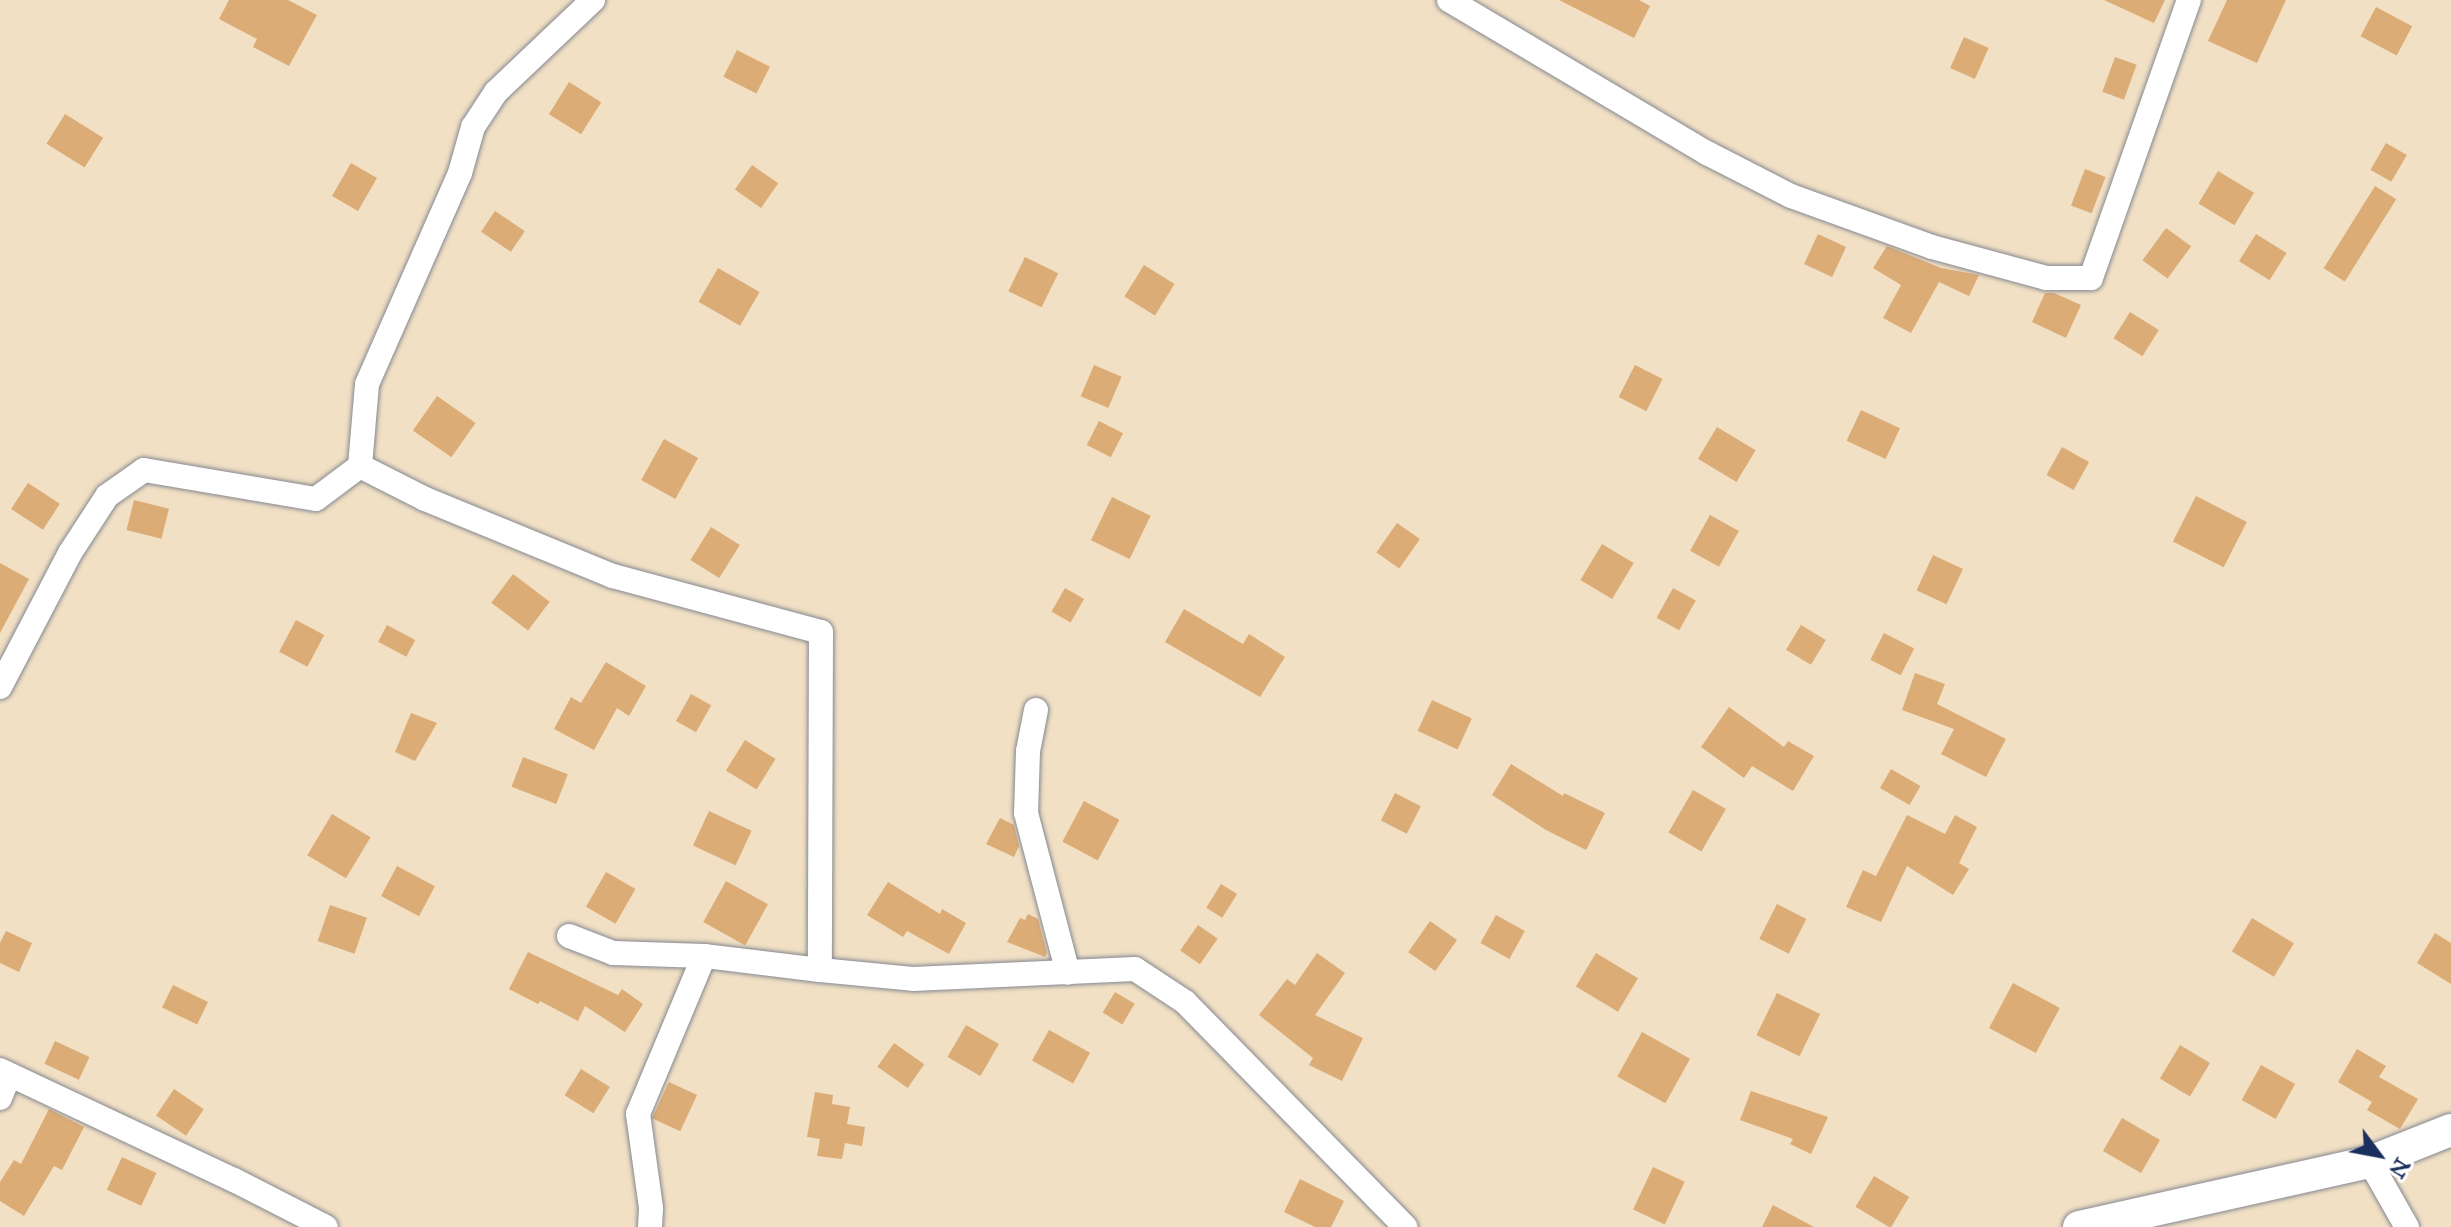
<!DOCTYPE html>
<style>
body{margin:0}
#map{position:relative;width:2451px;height:1227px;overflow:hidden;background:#f1e0c4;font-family:"IM FELL Great Primer",serif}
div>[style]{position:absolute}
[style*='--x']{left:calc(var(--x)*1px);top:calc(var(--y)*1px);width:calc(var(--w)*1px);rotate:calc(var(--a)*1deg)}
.building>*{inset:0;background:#dcac77;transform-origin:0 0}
.roads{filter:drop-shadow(0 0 2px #868891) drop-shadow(0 0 2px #868891)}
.minor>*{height:24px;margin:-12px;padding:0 12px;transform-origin:12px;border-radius:12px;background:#fff}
.major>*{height:32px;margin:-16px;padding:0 16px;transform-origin:16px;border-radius:16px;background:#fff}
span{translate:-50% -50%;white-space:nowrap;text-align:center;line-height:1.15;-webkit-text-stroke:8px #fff;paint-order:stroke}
.north{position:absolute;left:2339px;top:1115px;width:80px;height:80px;-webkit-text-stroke:6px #fff;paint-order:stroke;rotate:122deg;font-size:22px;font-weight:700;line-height:32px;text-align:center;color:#1b2f5e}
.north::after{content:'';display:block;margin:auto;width:28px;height:36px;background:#1b2f5e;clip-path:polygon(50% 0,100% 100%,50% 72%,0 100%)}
</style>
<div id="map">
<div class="building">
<i style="clip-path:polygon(229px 0,288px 0,317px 15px,289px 66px,253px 47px,257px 39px,219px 19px)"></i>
<i style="clip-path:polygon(1559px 0,1639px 0,1650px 6px,1634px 38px)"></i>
<i style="clip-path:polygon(2104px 0,2165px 0,2154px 23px)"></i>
<i style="clip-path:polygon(2227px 0,2286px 0,2257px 63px,2208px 41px)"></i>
<i style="left:2376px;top:7px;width:41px;height:33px;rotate:28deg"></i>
<i style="left:1964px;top:37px;width:27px;height:34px;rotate:24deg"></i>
<i style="left:737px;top:50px;width:37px;height:30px;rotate:27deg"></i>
<i style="left:2115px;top:57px;width:23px;height:37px;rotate:20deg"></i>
<i style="left:569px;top:82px;width:38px;height:38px;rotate:32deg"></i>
<i style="left:65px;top:114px;width:45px;height:35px;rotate:32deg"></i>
<i style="left:2386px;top:143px;width:24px;height:31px;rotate:30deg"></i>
<i style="left:351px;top:163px;width:30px;height:38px;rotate:30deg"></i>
<i style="left:752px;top:165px;width:32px;height:30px;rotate:35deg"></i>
<i style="left:2085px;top:169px;width:22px;height:39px;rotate:21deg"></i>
<i style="left:2218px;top:171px;width:42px;height:38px;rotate:31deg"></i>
<i style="left:2375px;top:186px;width:25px;height:97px;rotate:32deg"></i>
<i style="left:495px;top:211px;width:36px;height:25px;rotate:34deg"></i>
<i style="left:2166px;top:228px;width:31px;height:40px;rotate:36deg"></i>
<i style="left:1818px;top:234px;width:31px;height:33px;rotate:25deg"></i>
<i style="left:2256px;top:234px;width:36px;height:32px;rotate:32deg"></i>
<i style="clip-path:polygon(1887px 246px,1941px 268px,1979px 275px,1969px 296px,1939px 282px,1911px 333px,1883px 318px,1901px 285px,1873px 268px)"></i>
<i style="left:1025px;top:257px;width:37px;height:38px;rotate:26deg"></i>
<i style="left:1144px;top:265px;width:36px;height:37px;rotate:32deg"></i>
<i style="left:718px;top:268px;width:48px;height:39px;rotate:30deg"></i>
<i style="clip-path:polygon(2045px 293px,2054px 293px,2081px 305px,2066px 338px,2032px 322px)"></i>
<i style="left:2130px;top:312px;width:34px;height:31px;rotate:32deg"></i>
<i style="left:1094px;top:365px;width:30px;height:34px;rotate:23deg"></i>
<i style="left:1635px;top:365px;width:31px;height:36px;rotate:27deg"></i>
<i style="left:437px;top:396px;width:47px;height:42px;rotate:35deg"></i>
<i style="left:1861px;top:410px;width:43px;height:34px;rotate:25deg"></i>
<i style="left:1099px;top:421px;width:27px;height:27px;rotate:27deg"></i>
<i style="left:1717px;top:427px;width:45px;height:37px;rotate:31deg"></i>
<i style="left:664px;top:439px;width:39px;height:47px;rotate:29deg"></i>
<i style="left:2062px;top:447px;width:31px;height:32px;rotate:29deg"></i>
<i style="left:28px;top:483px;width:38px;height:31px;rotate:33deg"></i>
<i style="left:2196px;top:496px;width:57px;height:51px;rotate:27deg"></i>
<i style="left:1112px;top:497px;width:43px;height:48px;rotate:26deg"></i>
<i style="left:134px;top:500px;width:36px;height:31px;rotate:14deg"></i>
<i style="left:1710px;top:515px;width:33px;height:41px;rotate:29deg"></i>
<i style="left:1397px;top:523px;width:28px;height:36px;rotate:35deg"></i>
<i style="left:711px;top:527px;width:34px;height:39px;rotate:32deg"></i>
<i style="left:1602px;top:544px;width:37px;height:42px;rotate:31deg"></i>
<i style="left:1933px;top:555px;width:33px;height:39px;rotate:25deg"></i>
<i style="clip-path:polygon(0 563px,29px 579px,0 633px)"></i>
<i style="left:513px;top:574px;width:46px;height:36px;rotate:37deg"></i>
<i style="left:1065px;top:588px;width:22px;height:27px;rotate:30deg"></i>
<i style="left:1673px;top:588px;width:26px;height:34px;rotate:29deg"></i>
<i style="clip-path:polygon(1184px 609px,1243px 644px,1249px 634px,1285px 657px,1260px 697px,1165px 642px)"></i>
<i style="left:296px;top:620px;width:32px;height:36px;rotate:28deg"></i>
<i style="left:387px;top:625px;width:32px;height:19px;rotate:28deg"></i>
<i style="left:1801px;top:625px;width:29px;height:29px;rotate:31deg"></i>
<i style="left:1884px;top:633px;width:34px;height:30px;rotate:27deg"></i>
<i style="clip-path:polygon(606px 662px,646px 686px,629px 716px,617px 708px,594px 750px,554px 729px,571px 697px,581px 703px)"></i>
<i style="clip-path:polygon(1915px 673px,1945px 684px,1937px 704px,2006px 739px,1986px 777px,1941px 754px,1954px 729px,1902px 710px)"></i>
<i style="left:691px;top:694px;width:23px;height:31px;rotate:29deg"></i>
<i style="left:1432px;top:700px;width:44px;height:34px;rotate:25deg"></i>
<i style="clip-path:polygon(1729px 707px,1784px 747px,1788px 741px,1814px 756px,1793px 791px,1752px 766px,1744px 778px,1701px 747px)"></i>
<i style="clip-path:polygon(411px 713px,437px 723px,415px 761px,395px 752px)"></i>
<i style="left:745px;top:740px;width:36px;height:36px;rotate:32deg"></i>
<i style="left:523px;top:757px;width:48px;height:32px;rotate:21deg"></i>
<i style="clip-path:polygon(1511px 764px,1563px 796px,1564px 793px,1605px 813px,1586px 850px,1546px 830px,1492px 795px)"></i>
<i style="left:1891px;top:769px;width:34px;height:22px;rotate:30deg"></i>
<i style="left:1693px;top:790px;width:38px;height:49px;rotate:30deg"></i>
<i style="left:1395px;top:793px;width:29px;height:31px;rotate:27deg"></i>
<i style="left:1084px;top:801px;width:40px;height:46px;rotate:28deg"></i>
<i style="left:709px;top:811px;width:47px;height:38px;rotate:25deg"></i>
<i style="left:332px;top:814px;width:45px;height:48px;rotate:31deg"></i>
<i style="clip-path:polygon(1907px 815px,1945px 834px,1955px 815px,1977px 827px,1959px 863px,1969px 869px,1953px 895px,1907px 866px,1881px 922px,1846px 907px,1863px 870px,1876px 876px)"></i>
<i style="clip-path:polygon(1000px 818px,1014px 825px,1019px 846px,1014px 857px,986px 844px)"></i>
<i style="left:397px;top:866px;width:43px;height:34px;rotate:28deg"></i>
<i style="left:606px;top:872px;width:34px;height:40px;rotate:30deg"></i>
<i style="left:726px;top:881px;width:48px;height:47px;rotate:29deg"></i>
<i style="clip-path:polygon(888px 882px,940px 914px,942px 909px,966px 923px,949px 954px,907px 931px,903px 937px,867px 915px)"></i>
<i style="left:1221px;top:884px;width:19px;height:28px;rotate:32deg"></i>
<i style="left:1777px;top:904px;width:33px;height:39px;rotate:27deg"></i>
<i style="left:330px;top:905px;width:39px;height:38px;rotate:19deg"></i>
<i style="clip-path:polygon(1028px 914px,1038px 919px,1047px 953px,1045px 957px,1007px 942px,1020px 918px,1025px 920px)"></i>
<i style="left:1496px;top:915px;width:33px;height:32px;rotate:29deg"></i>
<i style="left:2252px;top:918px;width:49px;height:39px;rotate:31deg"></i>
<i style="left:1430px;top:921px;width:33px;height:38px;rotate:35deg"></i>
<i style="left:1198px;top:925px;width:24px;height:31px;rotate:35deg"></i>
<i style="clip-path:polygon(6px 931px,32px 943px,19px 972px,0 963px,0 943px)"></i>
<i style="clip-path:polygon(2435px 933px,2451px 943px,2451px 984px,2417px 963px)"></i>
<i style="clip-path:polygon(528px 952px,618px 995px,622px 989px,643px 1004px,625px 1032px,585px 1006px,578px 1021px,540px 1001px,538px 1004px,509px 989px)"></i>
<i style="clip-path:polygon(1317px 953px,1345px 973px,1315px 1015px,1363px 1038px,1342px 1081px,1309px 1065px,1313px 1058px,1259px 1015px,1287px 979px,1295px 985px)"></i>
<i style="left:1596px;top:953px;width:49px;height:39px;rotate:31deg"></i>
<i style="left:2013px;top:983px;width:53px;height:51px;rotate:28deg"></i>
<i style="left:173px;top:985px;width:39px;height:25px;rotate:26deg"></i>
<i style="left:1115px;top:992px;width:23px;height:24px;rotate:31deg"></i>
<i style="left:1777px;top:993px;width:48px;height:47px;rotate:26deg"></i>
<i style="left:966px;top:1025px;width:38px;height:37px;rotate:30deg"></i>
<i style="left:1049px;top:1030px;width:47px;height:35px;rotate:29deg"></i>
<i style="left:1642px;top:1032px;width:55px;height:51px;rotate:29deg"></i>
<i style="left:55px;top:1041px;width:38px;height:25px;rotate:25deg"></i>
<i style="left:894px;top:1043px;width:37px;height:29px;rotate:35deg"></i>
<i style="left:2180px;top:1045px;width:35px;height:39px;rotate:31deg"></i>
<i style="clip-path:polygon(2357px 1049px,2386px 1066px,2379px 1077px,2418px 1099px,2400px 1129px,2367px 1110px,2372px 1102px,2338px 1082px)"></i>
<i style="left:2261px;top:1065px;width:39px;height:40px;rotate:29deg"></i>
<i style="left:581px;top:1069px;width:34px;height:31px;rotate:32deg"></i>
<i style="left:669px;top:1082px;width:31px;height:40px;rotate:25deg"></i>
<i style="left:174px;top:1089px;width:36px;height:32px;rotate:34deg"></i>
<i style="clip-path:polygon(1751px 1091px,1828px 1117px,1811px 1154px,1790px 1144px,1793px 1139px,1740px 1120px)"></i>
<i style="clip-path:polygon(815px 1092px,833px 1095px,832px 1104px,850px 1107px,847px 1124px,865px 1127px,862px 1146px,845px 1143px,842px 1159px,817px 1156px,820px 1139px,807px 1137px)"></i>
<i style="clip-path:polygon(49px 1109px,84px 1127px,62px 1170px,54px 1166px,24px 1216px,0 1201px,0 1182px,14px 1160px,21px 1164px)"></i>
<i style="left:2122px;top:1118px;width:44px;height:38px;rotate:30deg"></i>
<i style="left:122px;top:1157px;width:38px;height:36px;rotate:25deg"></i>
<i style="left:1653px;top:1167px;width:35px;height:47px;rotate:25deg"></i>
<i style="left:1874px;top:1176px;width:41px;height:36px;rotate:31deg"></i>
<i style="clip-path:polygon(1300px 1179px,1344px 1201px,1331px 1227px,1315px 1227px,1284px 1212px)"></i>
<i style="clip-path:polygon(1773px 1205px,1814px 1227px,1762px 1227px)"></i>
</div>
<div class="roads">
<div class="minor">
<i style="--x:1449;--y:0;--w:300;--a:30.7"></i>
<i style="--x:1707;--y:153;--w:94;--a:27.1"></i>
<i style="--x:1791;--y:196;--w:150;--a:19.9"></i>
<i style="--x:1932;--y:247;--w:118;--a:15.2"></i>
<i style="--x:2046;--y:278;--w:45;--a:0"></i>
<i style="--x:2091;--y:278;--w:295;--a:-70.6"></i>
<i style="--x:360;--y:466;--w:82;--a:-85.1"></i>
<i style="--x:367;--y:384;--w:231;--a:-66.2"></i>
<i style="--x:460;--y:173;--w:48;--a:-74.2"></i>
<i style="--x:473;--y:127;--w:42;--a:-56.7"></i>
<i style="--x:496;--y:92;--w:134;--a:-43.5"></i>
<i style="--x:0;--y:687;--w:151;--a:-62.4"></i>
<i style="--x:70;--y:553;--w:68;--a:-57"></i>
<i style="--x:107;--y:496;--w:45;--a:-35.1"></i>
<i style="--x:144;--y:470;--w:174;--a:9.6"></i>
<i style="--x:316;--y:499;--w:55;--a:-36.9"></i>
<i style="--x:360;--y:466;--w:73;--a:26.9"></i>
<i style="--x:425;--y:499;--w:203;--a:22.3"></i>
<i style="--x:613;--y:576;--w:215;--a:15.1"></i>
<i style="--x:821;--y:632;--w:338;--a:90.2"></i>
<i style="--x:820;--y:970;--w:117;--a:-173.1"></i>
<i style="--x:704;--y:956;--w:171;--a:112.7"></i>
<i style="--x:638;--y:1114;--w:95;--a:82.1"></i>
<i style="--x:651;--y:1208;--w:19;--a:93"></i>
<i style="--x:1036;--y:710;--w:42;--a:101"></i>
<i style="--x:1028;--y:751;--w:62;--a:91.8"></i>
<i style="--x:1026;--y:813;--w:165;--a:75.3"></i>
<i style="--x:569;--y:936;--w:47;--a:21.1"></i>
<i style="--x:613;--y:953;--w:91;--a:1.9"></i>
<i style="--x:820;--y:970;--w:93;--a:5.5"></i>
<i style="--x:913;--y:979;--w:222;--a:-2.6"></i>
<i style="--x:1135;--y:969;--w:60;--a:33.4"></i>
<i style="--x:1185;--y:1002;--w:315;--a:45.6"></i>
<i style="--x:0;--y:1070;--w:259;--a:25.2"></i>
<i style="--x:234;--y:1180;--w:103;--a:27.1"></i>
<i style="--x:0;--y:1098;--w:24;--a:-68"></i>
<i style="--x:2370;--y:1162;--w:75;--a:60.4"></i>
</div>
<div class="major">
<i style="--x:2079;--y:1227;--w:298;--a:-12.6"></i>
<i style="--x:2370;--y:1162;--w:87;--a:-21.6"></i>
</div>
</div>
<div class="north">N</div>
</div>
